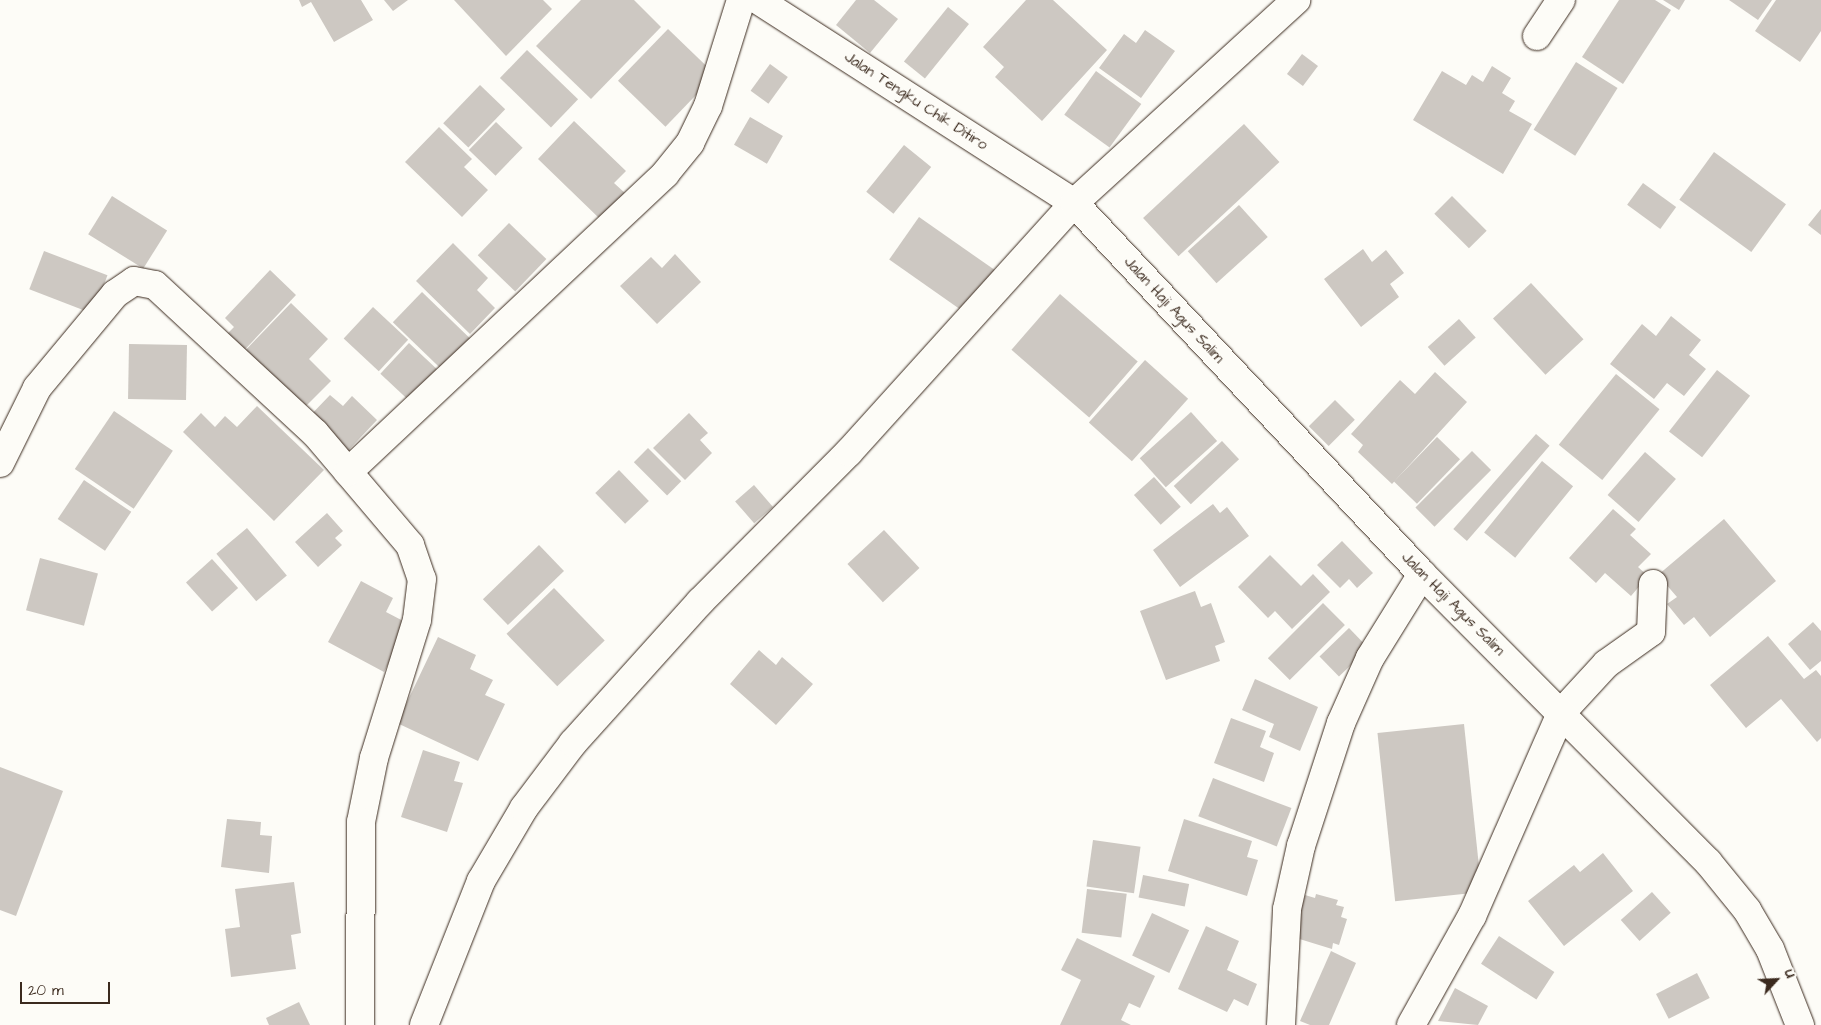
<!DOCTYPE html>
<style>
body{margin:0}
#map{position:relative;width:1821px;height:1025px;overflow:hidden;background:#fdfcf7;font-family:"Architects Daughter",sans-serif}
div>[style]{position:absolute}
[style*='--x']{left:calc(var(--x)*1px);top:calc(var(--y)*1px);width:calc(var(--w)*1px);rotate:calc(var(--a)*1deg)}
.building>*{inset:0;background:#cdc8c2;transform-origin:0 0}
.roads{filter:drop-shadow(0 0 1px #3b2a1e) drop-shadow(0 0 1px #3b2a1e)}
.minor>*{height:28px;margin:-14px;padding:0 14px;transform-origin:14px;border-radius:14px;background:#fdfcf7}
.major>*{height:28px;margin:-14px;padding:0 14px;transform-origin:14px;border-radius:14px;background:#fdfcf7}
span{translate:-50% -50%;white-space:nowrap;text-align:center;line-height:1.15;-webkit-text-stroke:4px #fdfcf7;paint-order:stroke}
.street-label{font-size:15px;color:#3b2a1e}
.north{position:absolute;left:1751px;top:955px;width:50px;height:50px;-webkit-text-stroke:4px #fdfcf7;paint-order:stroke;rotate:65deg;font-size:14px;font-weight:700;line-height:20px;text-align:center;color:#3b2a1e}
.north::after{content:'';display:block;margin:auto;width:18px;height:22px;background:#3b2a1e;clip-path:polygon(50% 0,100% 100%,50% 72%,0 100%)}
.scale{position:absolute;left:20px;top:982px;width:90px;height:22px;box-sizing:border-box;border:2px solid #3b2a1e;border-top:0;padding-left:6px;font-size:15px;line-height:18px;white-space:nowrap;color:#3b2a1e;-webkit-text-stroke:4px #fdfcf7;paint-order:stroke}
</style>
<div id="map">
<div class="building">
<i style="clip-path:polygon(299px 0,361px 0,373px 20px,334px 42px,311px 2px,302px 7px)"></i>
<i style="clip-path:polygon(384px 0,408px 0,393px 11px)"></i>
<i style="clip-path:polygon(454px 0,543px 0,552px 9px,506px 56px)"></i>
<i style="clip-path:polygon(581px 0,634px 0,661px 27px,591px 99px,536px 46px)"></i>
<i style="clip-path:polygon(856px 0,874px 0,898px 19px,870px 53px,836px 25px)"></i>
<i style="clip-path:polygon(1026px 0,1053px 0,1107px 50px,1042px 121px,995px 77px,1004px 67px,983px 47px)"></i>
<i style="clip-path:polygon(1619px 0,1655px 0,1671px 10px,1623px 84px,1582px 57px)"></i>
<i style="clip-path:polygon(1663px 0,1685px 0,1679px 10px)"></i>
<i style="clip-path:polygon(1729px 0,1772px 0,1758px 20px)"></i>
<i style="clip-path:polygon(1776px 0,1821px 0,1821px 31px,1800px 62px,1755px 31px)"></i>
<i style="left:948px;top:7px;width:27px;height:70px;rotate:39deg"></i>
<i style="left:668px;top:29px;width:66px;height:72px;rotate:44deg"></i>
<i style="clip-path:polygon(1145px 30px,1175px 51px,1141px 98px,1099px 68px,1124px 34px,1136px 43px)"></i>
<i style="left:527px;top:50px;width:71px;height:39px;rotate:44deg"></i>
<i style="left:1302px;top:54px;width:20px;height:25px;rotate:37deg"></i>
<i style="left:1576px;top:62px;width:49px;height:80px;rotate:32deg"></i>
<i style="left:770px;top:64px;width:22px;height:33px;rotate:36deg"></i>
<i style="clip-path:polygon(1492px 66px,1511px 78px,1502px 93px,1515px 101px,1509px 111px,1532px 124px,1503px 174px,1413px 120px,1442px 71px,1466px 85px,1472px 75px,1483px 82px)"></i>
<i style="left:1096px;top:71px;width:56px;height:54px;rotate:36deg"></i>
<i style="left:480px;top:85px;width:35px;height:53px;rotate:44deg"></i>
<i style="left:750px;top:117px;width:38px;height:32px;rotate:30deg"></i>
<i style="clip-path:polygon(574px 121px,626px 171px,614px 183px,626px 194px,600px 219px,538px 159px)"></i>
<i style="left:496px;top:122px;width:37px;height:39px;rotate:44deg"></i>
<i style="left:1244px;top:124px;width:52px;height:138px;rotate:47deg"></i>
<i style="clip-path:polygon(439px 127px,472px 159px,464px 167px,488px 190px,462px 217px,405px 162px)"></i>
<i style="left:904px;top:145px;width:35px;height:60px;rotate:39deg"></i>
<i style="left:1714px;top:152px;width:89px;height:59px;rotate:36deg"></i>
<i style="left:1643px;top:183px;width:41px;height:27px;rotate:36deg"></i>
<i style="left:112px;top:196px;width:65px;height:45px;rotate:32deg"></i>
<i style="left:1452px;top:196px;width:49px;height:25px;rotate:45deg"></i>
<i style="left:1239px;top:205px;width:43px;height:69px;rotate:48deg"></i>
<i style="clip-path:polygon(1821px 209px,1821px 235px,1808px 225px)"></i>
<i style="left:919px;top:217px;width:93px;height:52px;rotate:35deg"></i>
<i style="left:509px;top:223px;width:52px;height:45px;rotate:44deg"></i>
<i style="clip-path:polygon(453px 243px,488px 278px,477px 290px,495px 308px,470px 334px,416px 281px)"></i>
<i style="clip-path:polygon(1363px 249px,1372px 262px,1386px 250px,1404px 273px,1390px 284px,1399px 297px,1361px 327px,1324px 279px)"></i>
<i style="left:44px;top:251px;width:68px;height:41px;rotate:21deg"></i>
<i style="clip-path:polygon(675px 254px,701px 282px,657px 324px,620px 286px,651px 257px,662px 268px)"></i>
<i style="clip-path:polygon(270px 270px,296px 295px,236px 359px,219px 342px,234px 327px,225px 318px)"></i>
<i style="left:1531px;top:283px;width:77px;height:52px;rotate:47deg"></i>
<i style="left:422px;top:292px;width:68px;height:42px;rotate:44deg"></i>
<i style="left:1060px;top:294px;width:103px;height:74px;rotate:41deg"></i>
<i style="clip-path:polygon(291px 303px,328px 339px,309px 359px,331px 381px,301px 411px,237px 359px)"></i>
<i style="left:373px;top:307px;width:48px;height:43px;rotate:43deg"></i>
<i style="clip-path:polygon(1671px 316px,1701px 340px,1689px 355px,1706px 369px,1684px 396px,1667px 383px,1654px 399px,1610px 364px,1642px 324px,1656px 336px)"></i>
<i style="left:1459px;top:319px;width:25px;height:42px;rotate:48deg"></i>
<i style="left:409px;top:343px;width:38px;height:42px;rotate:43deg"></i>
<i style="left:129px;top:344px;width:58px;height:55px;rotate:1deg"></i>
<i style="left:1145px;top:360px;width:58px;height:84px;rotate:42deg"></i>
<i style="left:1717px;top:370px;width:42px;height:78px;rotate:38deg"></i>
<i style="clip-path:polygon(1435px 372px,1467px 402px,1392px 484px,1358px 452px,1363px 445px,1351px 434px,1400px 380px,1415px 394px)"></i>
<i style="left:1616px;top:374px;width:56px;height:91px;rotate:39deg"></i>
<i style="clip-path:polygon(330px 395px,343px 406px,352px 396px,377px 420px,342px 457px,305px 421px)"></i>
<i style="left:1335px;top:400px;width:28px;height:37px;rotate:45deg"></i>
<i style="clip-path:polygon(257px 406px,324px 470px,274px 521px,183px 432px,201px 413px,215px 427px,225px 416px,237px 427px)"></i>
<i style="left:114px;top:411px;width:71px;height:70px;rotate:34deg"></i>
<i style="left:1191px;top:412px;width:39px;height:69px;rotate:48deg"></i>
<i style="clip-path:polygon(689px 413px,708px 433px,700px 440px,712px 453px,685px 480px,653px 448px)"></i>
<i style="left:1536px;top:434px;width:18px;height:126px;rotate:41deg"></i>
<i style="left:1437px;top:437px;width:32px;height:62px;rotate:44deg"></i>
<i style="left:1222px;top:441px;width:25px;height:66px;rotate:47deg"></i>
<i style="left:648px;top:448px;width:47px;height:20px;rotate:45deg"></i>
<i style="left:1472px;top:451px;width:27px;height:80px;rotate:45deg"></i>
<i style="left:1645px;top:452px;width:41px;height:57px;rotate:41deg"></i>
<i style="left:1542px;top:461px;width:40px;height:92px;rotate:39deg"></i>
<i style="left:619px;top:470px;width:43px;height:33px;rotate:46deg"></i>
<i style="left:1154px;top:477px;width:40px;height:27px;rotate:48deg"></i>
<i style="left:84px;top:480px;width:57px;height:47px;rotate:34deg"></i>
<i style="left:754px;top:485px;width:29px;height:25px;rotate:49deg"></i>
<i style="clip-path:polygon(1213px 504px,1220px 513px,1227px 507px,1249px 536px,1180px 587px,1153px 550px)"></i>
<i style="clip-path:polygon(1613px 509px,1636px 529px,1630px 535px,1651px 554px,1638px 567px,1648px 576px,1631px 596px,1605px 573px,1596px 583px,1569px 558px)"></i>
<i style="clip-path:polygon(327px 513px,343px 531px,335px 538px,342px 545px,318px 567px,295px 542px)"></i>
<i style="clip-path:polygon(1724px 519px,1776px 581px,1710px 637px,1694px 617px,1684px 625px,1667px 604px,1677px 597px,1658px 575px)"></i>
<i style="left:247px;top:528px;width:62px;height:40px;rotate:50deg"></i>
<i style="left:884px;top:530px;width:52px;height:50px;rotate:47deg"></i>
<i style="clip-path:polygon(1342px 541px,1373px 573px,1357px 588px,1349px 579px,1340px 588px,1317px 565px)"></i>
<i style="left:539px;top:545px;width:36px;height:78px;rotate:46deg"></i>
<i style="clip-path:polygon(1270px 555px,1301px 586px,1313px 574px,1330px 592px,1292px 629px,1275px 611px,1268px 618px,1238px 587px)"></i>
<i style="left:40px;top:558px;width:60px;height:54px;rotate:15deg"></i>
<i style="left:212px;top:559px;width:39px;height:35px;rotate:48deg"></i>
<i style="clip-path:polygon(361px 581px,393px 598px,386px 612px,409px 624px,384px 672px,328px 642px)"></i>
<i style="left:554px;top:588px;width:73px;height:66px;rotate:46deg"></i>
<i style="clip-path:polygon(1195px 591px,1201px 607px,1211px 603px,1225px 642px,1215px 646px,1220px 661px,1166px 680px,1140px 611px)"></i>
<i style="left:1323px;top:603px;width:31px;height:78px;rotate:45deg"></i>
<i style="clip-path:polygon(1813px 622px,1821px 631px,1821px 661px,1810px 670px,1788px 644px)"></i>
<i style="left:1349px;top:628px;width:28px;height:41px;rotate:46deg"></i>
<i style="clip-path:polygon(1768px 636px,1804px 679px,1816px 670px,1821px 676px,1821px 738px,1817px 742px,1781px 699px,1746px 728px,1710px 685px)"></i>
<i style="clip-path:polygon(438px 637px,476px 655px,470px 669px,493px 680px,485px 695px,505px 704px,478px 761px,397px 723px)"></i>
<i style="clip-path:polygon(759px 650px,776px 665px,782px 657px,813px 684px,776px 725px,730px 684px)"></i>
<i style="clip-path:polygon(1255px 679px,1318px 707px,1300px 751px,1269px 737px,1274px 724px,1242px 710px)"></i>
<i style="clip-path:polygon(1231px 718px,1266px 731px,1260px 747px,1274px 753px,1264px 782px,1214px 763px)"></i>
<i style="left:1464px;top:724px;width:169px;height:87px;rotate:84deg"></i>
<i style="clip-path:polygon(423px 750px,460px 762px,454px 781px,463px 783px,447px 832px,401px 817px)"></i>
<i style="clip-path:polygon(0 767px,63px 791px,16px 916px,0 910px)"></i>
<i style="left:1213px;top:778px;width:84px;height:41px;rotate:21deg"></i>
<i style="clip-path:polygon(227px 819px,261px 822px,260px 835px,272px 836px,269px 873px,221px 867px)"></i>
<i style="clip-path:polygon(1184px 819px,1252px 841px,1247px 857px,1258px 860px,1247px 896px,1168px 871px)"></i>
<i style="left:1093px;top:840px;width:48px;height:47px;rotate:8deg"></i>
<i style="clip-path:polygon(1603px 853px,1633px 891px,1564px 946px,1528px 901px,1574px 865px,1580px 872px)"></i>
<i style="left:1143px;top:875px;width:47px;height:23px;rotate:11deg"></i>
<i style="clip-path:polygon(294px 882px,301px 933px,291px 935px,296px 969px,231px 977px,225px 929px,240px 927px,235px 889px)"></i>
<i style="left:1087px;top:889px;width:40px;height:44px;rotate:7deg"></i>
<i style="left:1652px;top:892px;width:28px;height:42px;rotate:48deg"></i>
<i style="clip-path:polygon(1316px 894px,1338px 900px,1336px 905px,1344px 907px,1341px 917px,1347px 919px,1339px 945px,1333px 943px,1332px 949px,1293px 937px,1305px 895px,1315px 898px)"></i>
<i style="left:1152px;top:913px;width:41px;height:47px;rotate:25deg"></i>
<i style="clip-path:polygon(1206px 926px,1239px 941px,1227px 970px,1257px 984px,1248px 1006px,1234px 999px,1227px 1012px,1178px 989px)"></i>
<i style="left:1499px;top:936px;width:66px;height:33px;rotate:33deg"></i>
<i style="clip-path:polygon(1077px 938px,1155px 976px,1140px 1008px,1129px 1003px,1121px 1020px,1131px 1025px,1060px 1025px,1081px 980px,1061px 970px)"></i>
<i style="clip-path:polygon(1331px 951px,1356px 963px,1329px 1025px,1310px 1025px,1300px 1021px)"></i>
<i style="left:1697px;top:973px;width:28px;height:46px;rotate:63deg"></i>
<i style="clip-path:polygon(1455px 988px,1488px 1006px,1478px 1025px,1438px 1021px)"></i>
<i style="clip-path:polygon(299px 1002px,310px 1025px,269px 1025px,266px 1018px)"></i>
</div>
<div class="roads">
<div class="minor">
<i style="--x:1537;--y:36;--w:43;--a:-56.3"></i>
<i style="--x:0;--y:463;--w:84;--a:-63.7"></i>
<i style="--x:37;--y:388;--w:122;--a:-50.3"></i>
<i style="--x:115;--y:294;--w:23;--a:-34"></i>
<i style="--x:134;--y:281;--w:21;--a:11"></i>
<i style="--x:155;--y:285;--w:218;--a:42.8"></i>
<i style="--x:315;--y:433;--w:147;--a:49.7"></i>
<i style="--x:410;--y:545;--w:36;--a:71"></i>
<i style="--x:422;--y:579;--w:41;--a:97"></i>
<i style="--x:417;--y:620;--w:145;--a:107.3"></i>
<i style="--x:374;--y:758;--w:65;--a:101.5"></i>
<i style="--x:361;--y:822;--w:203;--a:90.3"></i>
<i style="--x:348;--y:472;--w:435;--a:-43.2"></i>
<i style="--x:665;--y:174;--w:40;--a:-51"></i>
<i style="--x:690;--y:143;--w:41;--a:-64.1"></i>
<i style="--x:708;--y:106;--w:111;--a:-72.7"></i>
<i style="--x:424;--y:1025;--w:155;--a:-68.4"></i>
<i style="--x:481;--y:881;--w:85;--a:-59.5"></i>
<i style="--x:524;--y:808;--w:81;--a:-53"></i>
<i style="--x:573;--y:743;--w:190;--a:-48"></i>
<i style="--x:700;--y:602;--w:211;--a:-45.2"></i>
<i style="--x:849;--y:452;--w:336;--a:-47.9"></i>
<i style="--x:1074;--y:203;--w:301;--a:-42.4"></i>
<i style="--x:1281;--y:1025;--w:116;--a:-87"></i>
<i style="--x:1287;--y:909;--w:65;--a:-77.5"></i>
<i style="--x:1301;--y:846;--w:129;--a:-72"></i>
<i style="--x:1341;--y:723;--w:71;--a:-66"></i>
<i style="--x:1370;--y:658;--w:99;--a:-58.2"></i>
<i style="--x:1411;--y:1025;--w:125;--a:-60.8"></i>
<i style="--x:1472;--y:916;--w:222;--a:-66.3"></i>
<i style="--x:1561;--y:713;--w:67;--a:-47.4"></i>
<i style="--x:1606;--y:664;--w:55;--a:-35.4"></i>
<i style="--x:1651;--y:632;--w:48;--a:-87.6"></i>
</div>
<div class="major">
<i style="--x:758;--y:0;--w:376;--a:32.7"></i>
<i style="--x:1074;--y:203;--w:509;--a:46.83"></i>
<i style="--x:1422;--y:574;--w:406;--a:45.2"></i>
<i style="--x:1708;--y:862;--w:62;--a:50.9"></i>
<i style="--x:1747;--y:910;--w:45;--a:59.5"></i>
<i style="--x:1770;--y:949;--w:82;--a:68.5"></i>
</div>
</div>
<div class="street-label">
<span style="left:916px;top:101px;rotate:33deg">Jalan Tengku Chik Ditiro</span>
<span style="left:1174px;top:310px;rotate:47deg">Jalan Haji Agus Salim</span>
<span style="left:1453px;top:604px;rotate:45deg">Jalan Haji Agus Salim</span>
</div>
<div class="north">U</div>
<div class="scale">20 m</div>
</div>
